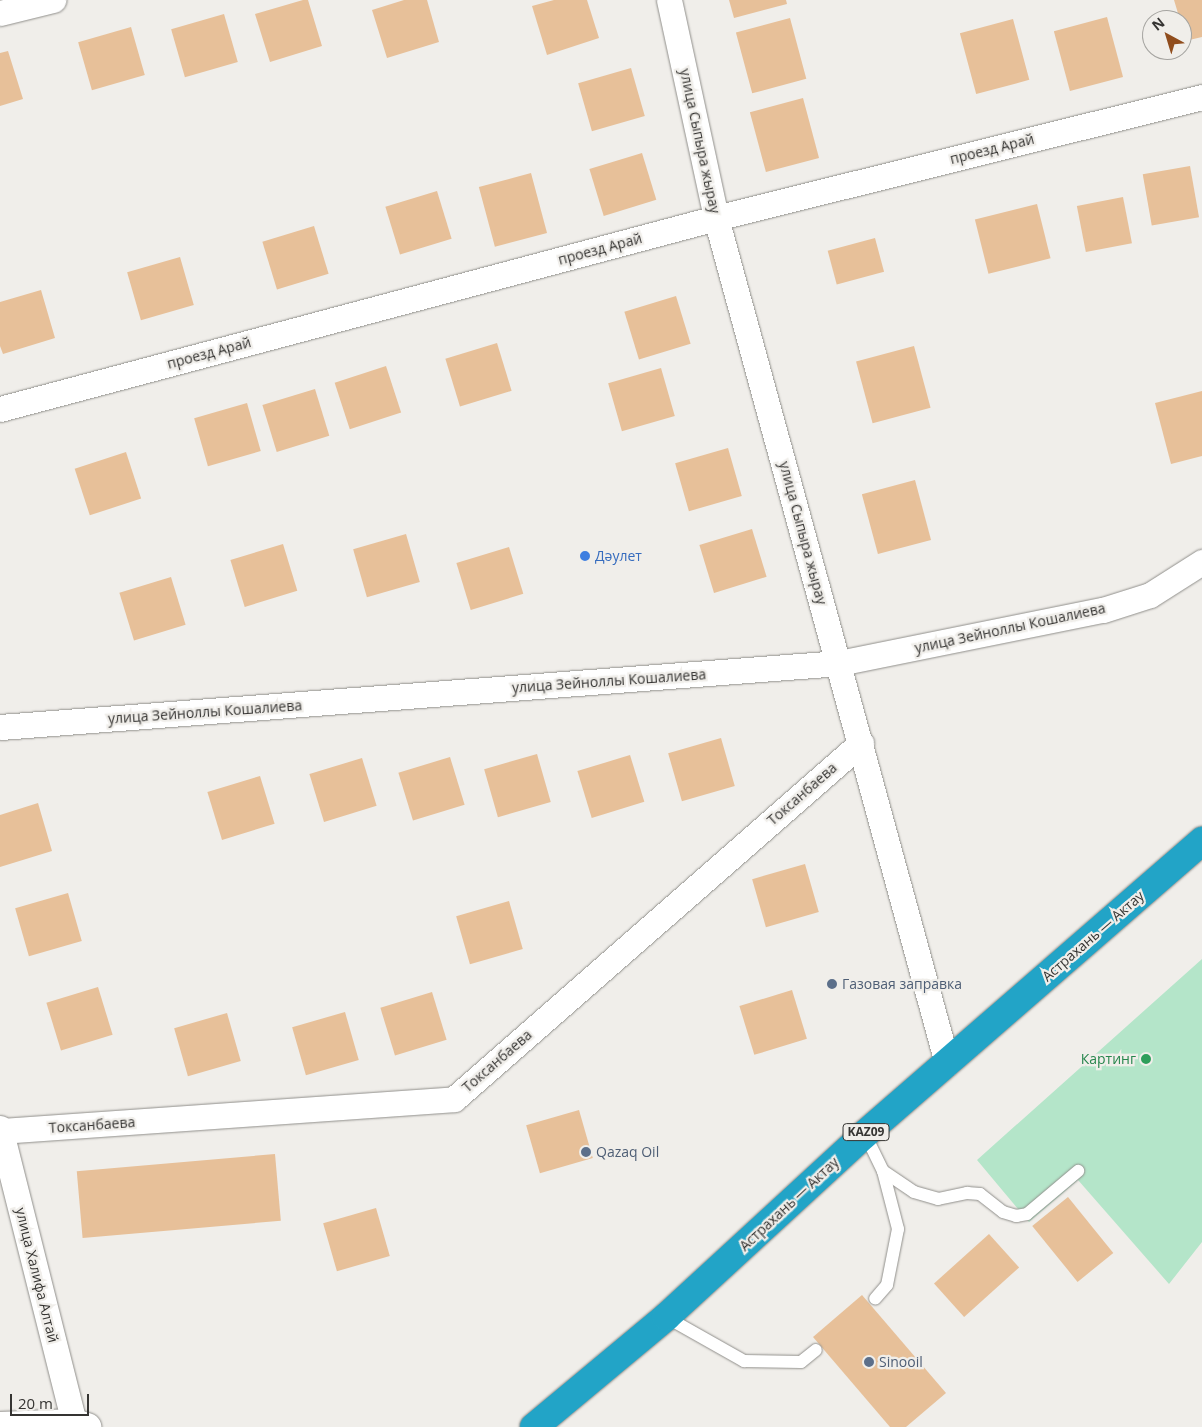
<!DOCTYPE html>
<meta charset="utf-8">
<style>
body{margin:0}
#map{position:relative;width:1202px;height:1427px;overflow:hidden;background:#f0eeea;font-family:"Open Sans",sans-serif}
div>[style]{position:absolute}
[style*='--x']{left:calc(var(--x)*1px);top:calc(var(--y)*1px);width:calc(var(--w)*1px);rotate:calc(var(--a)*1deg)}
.green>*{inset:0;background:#b4e5c9}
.building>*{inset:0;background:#e7c099;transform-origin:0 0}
.roads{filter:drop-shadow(0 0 1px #908f8b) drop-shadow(0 0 1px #908f8b)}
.lane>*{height:12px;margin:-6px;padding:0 6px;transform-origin:6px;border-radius:6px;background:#fff}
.street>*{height:25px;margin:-12.5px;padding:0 12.5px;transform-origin:12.5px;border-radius:12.5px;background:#fff}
.secondary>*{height:28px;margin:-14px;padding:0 14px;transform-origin:14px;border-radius:14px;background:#fff}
.highway>*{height:28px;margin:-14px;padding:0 14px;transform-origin:14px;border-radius:14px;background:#22a4c7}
.dots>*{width:14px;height:14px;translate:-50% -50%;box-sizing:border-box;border:2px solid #f0eeea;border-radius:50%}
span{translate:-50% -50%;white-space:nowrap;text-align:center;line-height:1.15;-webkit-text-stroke:4.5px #f0eeea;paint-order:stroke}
.shield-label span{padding:1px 4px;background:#f0eeea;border:1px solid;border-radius:4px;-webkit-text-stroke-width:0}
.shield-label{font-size:12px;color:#353432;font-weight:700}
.street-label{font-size:14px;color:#353432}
.shop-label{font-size:14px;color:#366cbe}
.left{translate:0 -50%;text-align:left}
.service-label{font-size:14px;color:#4e5e75}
.leisure-label{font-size:14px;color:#27864d}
.right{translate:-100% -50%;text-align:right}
.north{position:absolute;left:1142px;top:10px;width:50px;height:50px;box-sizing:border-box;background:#f0eeea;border:1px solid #a5a4a0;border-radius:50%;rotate:321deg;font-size:14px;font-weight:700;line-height:20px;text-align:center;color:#353432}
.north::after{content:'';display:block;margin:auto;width:18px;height:22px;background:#904d1d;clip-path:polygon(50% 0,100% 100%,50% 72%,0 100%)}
.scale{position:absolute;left:10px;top:1394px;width:79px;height:22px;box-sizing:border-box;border:2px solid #353432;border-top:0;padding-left:6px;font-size:15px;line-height:18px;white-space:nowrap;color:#353432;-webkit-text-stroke:4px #f0eeea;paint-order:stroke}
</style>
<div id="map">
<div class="green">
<i style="clip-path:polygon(1202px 959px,1202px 1242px,1169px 1284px,1078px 1180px,1029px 1222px,977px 1160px)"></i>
</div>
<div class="building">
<i style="clip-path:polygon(303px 0,308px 0,322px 46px,270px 62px,255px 14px)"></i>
<i style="clip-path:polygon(404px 0,427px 0,439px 42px,387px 58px,372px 10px)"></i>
<i style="clip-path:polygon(554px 0,587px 0,599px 38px,547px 55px,532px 6px)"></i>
<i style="clip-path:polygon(729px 0,786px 0,787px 4px,734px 18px)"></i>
<i style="clip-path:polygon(1174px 0,1202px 0,1202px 37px,1185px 41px,1182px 20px,1180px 20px)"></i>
<i style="left:224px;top:14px;width:50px;height:55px;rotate:74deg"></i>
<i style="left:1107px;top:17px;width:62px;height:55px;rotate:75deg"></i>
<i style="left:790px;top:18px;width:63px;height:56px;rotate:75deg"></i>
<i style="left:1013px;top:19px;width:63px;height:55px;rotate:75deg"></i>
<i style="left:131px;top:27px;width:50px;height:55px;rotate:74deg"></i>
<i style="clip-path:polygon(8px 51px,23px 99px,0 106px,0 53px)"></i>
<i style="left:631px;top:68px;width:50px;height:55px;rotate:74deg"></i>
<i style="left:803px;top:98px;width:62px;height:55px;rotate:75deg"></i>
<i style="left:642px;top:153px;width:49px;height:55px;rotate:73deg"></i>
<i style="left:1190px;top:166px;width:52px;height:48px;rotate:80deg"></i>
<i style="left:531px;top:173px;width:62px;height:54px;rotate:75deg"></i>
<i style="left:437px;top:191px;width:50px;height:54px;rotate:73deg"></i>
<i style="left:1123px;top:197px;width:47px;height:47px;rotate:79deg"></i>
<i style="left:1037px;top:204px;width:56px;height:64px;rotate:76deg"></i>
<i style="left:314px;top:226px;width:50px;height:54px;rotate:73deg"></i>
<i style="left:875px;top:238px;width:35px;height:49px;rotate:75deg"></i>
<i style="left:180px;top:257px;width:50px;height:55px;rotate:74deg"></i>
<i style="clip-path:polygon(41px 290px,55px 338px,3px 354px,0 346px,0 302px)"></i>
<i style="left:676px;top:296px;width:50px;height:54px;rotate:73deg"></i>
<i style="left:497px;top:343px;width:50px;height:54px;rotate:73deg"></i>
<i style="left:914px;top:346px;width:64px;height:60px;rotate:75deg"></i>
<i style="left:386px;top:366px;width:49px;height:54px;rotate:72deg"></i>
<i style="left:661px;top:368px;width:50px;height:55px;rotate:74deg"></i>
<i style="left:315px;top:389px;width:49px;height:55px;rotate:73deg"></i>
<i style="clip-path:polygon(1202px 391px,1202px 456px,1171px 464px,1155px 403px)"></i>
<i style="left:247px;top:403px;width:50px;height:55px;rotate:74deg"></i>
<i style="left:728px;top:448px;width:50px;height:55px;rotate:74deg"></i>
<i style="left:126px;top:452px;width:49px;height:54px;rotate:72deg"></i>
<i style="left:915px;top:480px;width:62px;height:55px;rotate:75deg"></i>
<i style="left:752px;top:529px;width:50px;height:55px;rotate:73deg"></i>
<i style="left:406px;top:534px;width:50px;height:55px;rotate:74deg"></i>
<i style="left:283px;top:544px;width:49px;height:55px;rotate:73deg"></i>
<i style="left:509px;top:547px;width:49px;height:55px;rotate:73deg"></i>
<i style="left:171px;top:577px;width:50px;height:54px;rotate:73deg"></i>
<i style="left:721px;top:738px;width:50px;height:55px;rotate:74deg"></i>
<i style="left:537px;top:754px;width:50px;height:55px;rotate:74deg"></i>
<i style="left:630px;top:755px;width:49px;height:55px;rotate:73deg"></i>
<i style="left:450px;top:757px;width:50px;height:54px;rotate:73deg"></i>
<i style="left:362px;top:758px;width:50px;height:55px;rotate:73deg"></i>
<i style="left:260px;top:776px;width:50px;height:55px;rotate:73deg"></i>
<i style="clip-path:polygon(38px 803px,52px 851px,0 867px,0 815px)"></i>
<i style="left:805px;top:864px;width:50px;height:55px;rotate:74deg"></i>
<i style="left:68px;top:893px;width:50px;height:55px;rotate:74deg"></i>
<i style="left:509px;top:901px;width:50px;height:55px;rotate:74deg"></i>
<i style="left:98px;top:987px;width:50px;height:54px;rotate:73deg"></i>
<i style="left:792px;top:990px;width:51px;height:55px;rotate:73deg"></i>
<i style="left:432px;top:992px;width:50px;height:54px;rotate:73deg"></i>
<i style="left:345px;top:1012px;width:50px;height:55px;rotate:74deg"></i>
<i style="left:227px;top:1013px;width:50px;height:55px;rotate:74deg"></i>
<i style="left:579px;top:1110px;width:50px;height:55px;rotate:74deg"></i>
<i style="left:275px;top:1154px;width:67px;height:199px;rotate:85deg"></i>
<i style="left:1068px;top:1197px;width:72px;height:46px;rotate:51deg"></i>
<i style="left:376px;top:1208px;width:50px;height:55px;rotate:74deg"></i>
<i style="left:989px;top:1234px;width:45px;height:74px;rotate:48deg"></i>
<i style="clip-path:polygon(862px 1295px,946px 1393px,906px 1427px,890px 1427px,813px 1337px)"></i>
</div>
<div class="roads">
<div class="lane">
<i style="--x:865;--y:1134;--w:41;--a:64.1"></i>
<i style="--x:883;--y:1171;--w:60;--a:75.5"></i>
<i style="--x:898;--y:1229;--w:57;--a:101.1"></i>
<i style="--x:887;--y:1285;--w:18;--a:131"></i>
<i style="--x:883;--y:1171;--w:37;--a:34"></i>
<i style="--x:914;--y:1192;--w:25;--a:16"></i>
<i style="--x:938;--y:1199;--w:30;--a:-12"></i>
<i style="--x:967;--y:1193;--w:13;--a:4"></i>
<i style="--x:980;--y:1194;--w:29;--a:38"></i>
<i style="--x:1003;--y:1212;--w:14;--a:17"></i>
<i style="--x:1016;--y:1216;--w:11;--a:-10"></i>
<i style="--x:1027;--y:1214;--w:67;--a:-40.1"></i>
<i style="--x:666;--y:1317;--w:90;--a:29.4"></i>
<i style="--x:744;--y:1361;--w:57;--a:1"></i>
<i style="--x:801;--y:1362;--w:19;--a:-39"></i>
</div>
<div class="street">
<i style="--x:669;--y:0;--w:223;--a:77.8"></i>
<i style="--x:716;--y:218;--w:876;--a:74.71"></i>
<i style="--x:0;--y:13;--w:55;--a:-13.8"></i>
<i style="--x:0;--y:409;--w:741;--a:-14.94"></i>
<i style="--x:716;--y:218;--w:501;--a:-13.98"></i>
<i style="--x:0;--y:727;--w:841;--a:-4.36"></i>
<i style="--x:839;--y:663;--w:269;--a:-11.4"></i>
<i style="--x:1103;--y:610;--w:49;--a:-17.7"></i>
<i style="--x:1150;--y:595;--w:62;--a:-32.4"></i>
<i style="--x:0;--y:1128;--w:304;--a:75.9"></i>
<i style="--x:0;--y:1131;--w:455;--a:-4"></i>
<i style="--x:454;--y:1099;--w:541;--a:-41.18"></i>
</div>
<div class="secondary">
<i style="--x:0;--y:1426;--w:74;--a:-2.3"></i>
<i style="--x:74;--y:1423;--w:14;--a:17"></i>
</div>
<div class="highway">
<i style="--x:534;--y:1427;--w:172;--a:-39.8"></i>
<i style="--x:666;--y:1317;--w:270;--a:-42.6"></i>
<i style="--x:865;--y:1134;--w:447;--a:-41"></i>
</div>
</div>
<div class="dots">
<i style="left:585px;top:556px;background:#3f7fe0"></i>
<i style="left:832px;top:984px;background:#5c6f8a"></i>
<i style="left:1146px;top:1059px;background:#2e9e5b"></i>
<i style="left:586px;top:1152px;background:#5c6f8a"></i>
<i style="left:869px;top:1362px;background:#5c6f8a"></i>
</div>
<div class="shield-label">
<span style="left:866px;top:1132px">KAZ09</span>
</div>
<div class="street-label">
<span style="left:700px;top:141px;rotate:78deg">улица Сыпыра жырау</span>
<span style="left:992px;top:149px;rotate:-14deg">проезд Арай</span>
<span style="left:600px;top:249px;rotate:-15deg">проезд Арай</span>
<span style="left:209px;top:353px;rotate:-15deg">проезд Арай</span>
<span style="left:803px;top:533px;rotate:75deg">улица Сыпыра жырау</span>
<span style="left:1010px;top:628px;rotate:-12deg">улица Зейноллы Кошалиева</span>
<span style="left:609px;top:681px;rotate:-4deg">улица Зейноллы Кошалиева</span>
<span style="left:205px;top:712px;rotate:-4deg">улица Зейноллы Кошалиева</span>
<span style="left:802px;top:794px;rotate:-41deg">Токсанбаева</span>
<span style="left:1093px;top:936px;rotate:-41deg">Астрахань — Актау</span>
<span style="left:497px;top:1061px;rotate:-41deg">Токсанбаева</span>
<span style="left:92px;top:1125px;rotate:-4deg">Токсанбаева</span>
<span style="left:789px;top:1204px;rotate:-43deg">Астрахань — Актау</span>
<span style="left:37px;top:1275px;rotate:76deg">улица Халифа Алтай</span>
</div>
<div class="shop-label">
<span class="left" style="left:595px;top:556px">Дәулет</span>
</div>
<div class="service-label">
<span class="left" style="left:842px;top:984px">Газовая заправка</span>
<span class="left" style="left:596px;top:1152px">Qazaq Oil</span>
<span class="left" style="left:879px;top:1362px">Sinooil</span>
</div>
<div class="leisure-label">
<span class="right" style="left:1136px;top:1059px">Картинг</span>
</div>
<div class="north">N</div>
<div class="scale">20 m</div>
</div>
